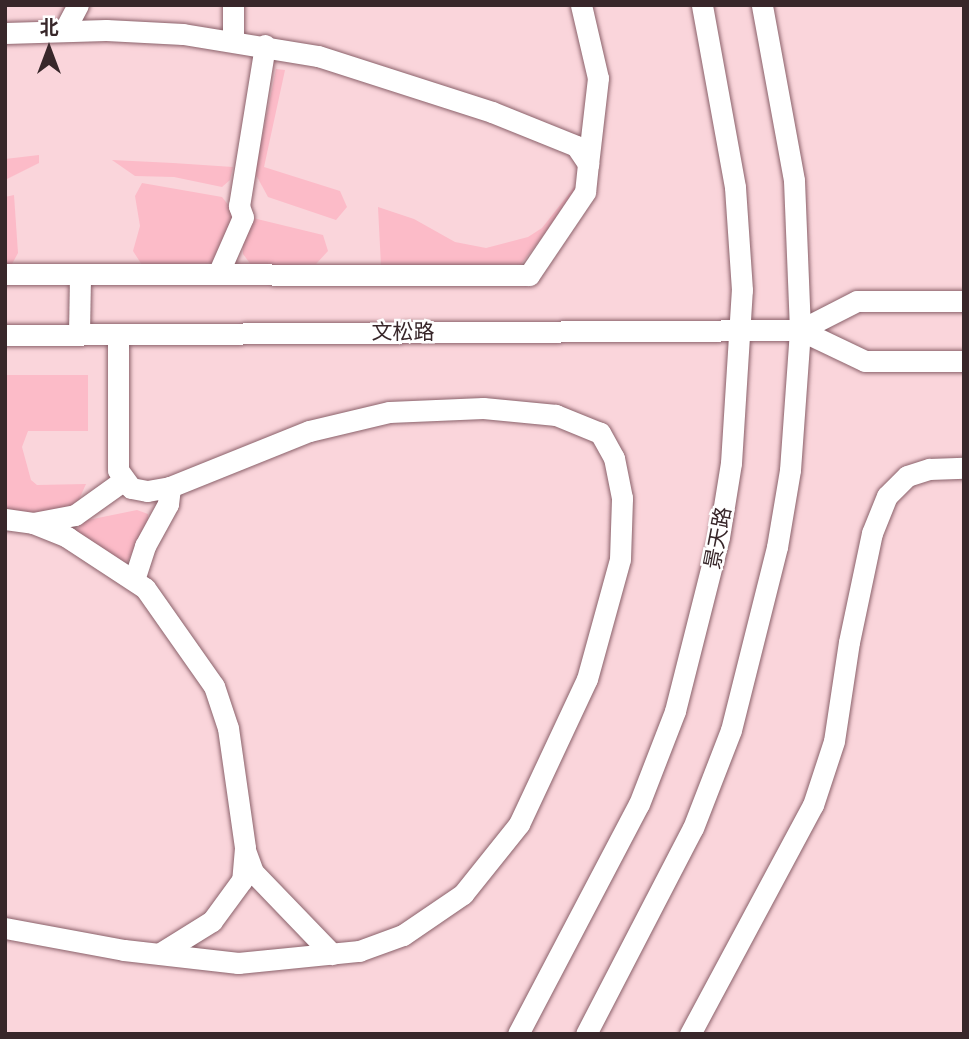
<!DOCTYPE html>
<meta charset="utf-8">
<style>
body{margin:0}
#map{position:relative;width:969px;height:1039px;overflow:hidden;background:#fad5db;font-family:"Times New Roman","Noto Sans SC",serif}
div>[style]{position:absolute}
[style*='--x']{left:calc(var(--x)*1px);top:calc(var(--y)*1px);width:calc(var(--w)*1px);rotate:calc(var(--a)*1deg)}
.green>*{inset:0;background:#fcbbc8}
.roads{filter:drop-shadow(0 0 2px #8a616a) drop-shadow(0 0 2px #8a616a)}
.minor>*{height:21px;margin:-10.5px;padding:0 10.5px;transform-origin:10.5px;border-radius:10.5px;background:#fff}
span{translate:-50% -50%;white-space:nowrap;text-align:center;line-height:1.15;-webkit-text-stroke:5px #fff;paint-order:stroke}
.street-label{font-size:21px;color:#38272a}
.frame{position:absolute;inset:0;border:7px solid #38272a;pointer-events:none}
.north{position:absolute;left:14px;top:14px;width:70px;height:70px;-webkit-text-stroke:5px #fff;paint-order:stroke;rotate:0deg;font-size:19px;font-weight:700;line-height:28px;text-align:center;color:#38272a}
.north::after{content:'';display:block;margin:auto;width:24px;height:32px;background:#38272a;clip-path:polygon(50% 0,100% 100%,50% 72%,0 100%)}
</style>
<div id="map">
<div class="green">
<i style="clip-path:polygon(276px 69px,285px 70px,264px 167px,340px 191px,347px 207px,336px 220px,268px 197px,255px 173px)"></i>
<i style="clip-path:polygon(39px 155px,39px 163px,5px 180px,5px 159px)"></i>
<i style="clip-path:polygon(112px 160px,173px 163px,233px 167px,230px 180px,222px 187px,174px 177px,135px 176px)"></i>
<i style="clip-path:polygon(142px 183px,222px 197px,233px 211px,228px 247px,217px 263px,142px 265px,133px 251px,140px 226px,135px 196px)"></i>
<i style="clip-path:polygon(575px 186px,573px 198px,521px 264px,381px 266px,378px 207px,414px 219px,455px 242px,486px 248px,528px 237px,542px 228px)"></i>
<i style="clip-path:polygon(14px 195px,18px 253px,12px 264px,5px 264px,5px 197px)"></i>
<i style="clip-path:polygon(253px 218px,323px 235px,328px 251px,316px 264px,252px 266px,243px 254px,243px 243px)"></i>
<i style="clip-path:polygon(5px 375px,88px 375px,88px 431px,28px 431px,22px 447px,31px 480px,37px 485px,86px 484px,76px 506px,36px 513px,5px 512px)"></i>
<i style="clip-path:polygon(137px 510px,148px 514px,148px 520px,128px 561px,123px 563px,75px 532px,83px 521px)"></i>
</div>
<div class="roads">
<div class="minor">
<i style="--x:581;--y:5;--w:75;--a:76.9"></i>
<i style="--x:598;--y:78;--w:87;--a:96.6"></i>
<i style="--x:64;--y:31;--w:30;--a:-62"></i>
<i style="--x:5;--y:33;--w:101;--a:-1.7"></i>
<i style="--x:106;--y:30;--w:77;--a:3"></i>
<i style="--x:183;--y:34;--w:137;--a:9.3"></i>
<i style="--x:318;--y:56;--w:183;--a:17.8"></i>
<i style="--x:492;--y:112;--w:91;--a:22"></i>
<i style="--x:576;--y:146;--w:22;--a:56"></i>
<i style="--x:588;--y:164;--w:28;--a:96"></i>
<i style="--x:585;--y:192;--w:100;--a:124"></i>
<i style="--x:529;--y:275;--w:524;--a:-179.89"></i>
<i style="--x:233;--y:41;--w:36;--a:-90"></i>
<i style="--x:218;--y:274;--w:62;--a:-66.3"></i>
<i style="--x:243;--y:217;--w:12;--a:-110"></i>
<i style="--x:239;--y:206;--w:163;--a:-80.8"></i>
<i style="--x:800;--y:330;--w:64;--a:-27"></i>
<i style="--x:857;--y:301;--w:107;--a:0"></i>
<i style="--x:79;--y:334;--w:59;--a:-89"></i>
<i style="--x:5;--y:335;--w:795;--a:-0.36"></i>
<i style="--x:800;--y:330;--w:72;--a:25.5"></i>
<i style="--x:865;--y:361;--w:99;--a:0"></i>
<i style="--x:5;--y:519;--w:28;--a:8"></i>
<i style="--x:33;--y:523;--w:43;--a:-10.8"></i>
<i style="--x:75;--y:515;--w:60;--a:-35.5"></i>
<i style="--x:33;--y:523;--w:37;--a:22"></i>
<i style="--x:67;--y:537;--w:93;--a:33.2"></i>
<i style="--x:145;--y:588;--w:120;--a:54.9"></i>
<i style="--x:214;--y:686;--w:44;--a:71.6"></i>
<i style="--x:228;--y:728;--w:121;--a:81.9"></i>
<i style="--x:245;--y:848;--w:32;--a:95"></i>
<i style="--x:242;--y:880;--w:51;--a:126.2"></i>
<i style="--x:212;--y:921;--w:59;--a:148.2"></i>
<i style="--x:134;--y:580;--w:36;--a:-72"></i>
<i style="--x:145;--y:546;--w:48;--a:-61.3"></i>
<i style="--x:168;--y:504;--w:17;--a:-83"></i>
<i style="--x:245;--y:850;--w:23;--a:70"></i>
<i style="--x:253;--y:872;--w:114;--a:46.1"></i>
<i style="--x:5;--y:928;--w:121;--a:10.5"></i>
<i style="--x:124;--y:950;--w:115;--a:6.5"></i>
<i style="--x:238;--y:963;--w:122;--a:-5.7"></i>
<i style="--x:359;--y:951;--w:47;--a:-20"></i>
<i style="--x:403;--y:935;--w:73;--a:-34.3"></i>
<i style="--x:463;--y:894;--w:90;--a:-51.3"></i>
<i style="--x:519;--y:824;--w:160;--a:-64.9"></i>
<i style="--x:587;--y:679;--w:124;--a:-74.6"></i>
<i style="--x:620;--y:559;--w:61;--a:-88.1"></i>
<i style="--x:622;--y:498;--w:41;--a:-101.3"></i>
<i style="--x:614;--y:458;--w:29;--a:-119"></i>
<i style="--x:600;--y:433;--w:48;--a:-157.8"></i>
<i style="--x:556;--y:415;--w:73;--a:-174.5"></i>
<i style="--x:483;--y:408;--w:94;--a:177.6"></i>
<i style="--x:389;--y:412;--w:82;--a:166.6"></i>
<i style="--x:309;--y:431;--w:150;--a:158.1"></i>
<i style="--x:170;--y:487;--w:23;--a:170"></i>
<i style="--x:147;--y:491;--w:16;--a:-169"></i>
<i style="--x:131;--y:488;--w:22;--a:-126"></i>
<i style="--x:118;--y:470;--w:136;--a:-90"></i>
<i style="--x:518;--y:1034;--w:260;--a:-62.3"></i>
<i style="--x:639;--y:804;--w:100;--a:-68.8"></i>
<i style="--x:675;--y:711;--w:179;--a:-75.8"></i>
<i style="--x:719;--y:537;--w:75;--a:-80.8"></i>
<i style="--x:731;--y:463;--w:173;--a:-86.4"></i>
<i style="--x:742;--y:290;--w:103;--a:-93.9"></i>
<i style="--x:735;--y:187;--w:185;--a:-100.3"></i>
<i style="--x:586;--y:1034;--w:232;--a:-62.6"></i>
<i style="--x:693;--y:828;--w:105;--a:-68.8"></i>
<i style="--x:731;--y:730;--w:189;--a:-75.9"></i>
<i style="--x:777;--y:547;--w:78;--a:-80.4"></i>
<i style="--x:790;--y:470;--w:140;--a:-85.9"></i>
<i style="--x:800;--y:330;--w:150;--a:-92.3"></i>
<i style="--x:794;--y:180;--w:178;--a:-100.4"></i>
<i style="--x:690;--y:1034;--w:260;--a:-61.8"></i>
<i style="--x:813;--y:805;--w:67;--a:-71.8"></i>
<i style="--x:834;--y:741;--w:100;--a:-81.4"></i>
<i style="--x:849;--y:642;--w:111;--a:-78.1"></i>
<i style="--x:872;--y:533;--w:40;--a:-68"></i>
<i style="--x:887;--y:496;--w:28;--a:-45"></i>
<i style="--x:907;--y:476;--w:23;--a:-18"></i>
<i style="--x:929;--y:469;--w:35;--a:-2"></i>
</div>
</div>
<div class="street-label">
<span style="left:403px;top:332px">文松路</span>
<span style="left:718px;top:538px;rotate:-79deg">景天路</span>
</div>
<div class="frame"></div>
<div class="north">北</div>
</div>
